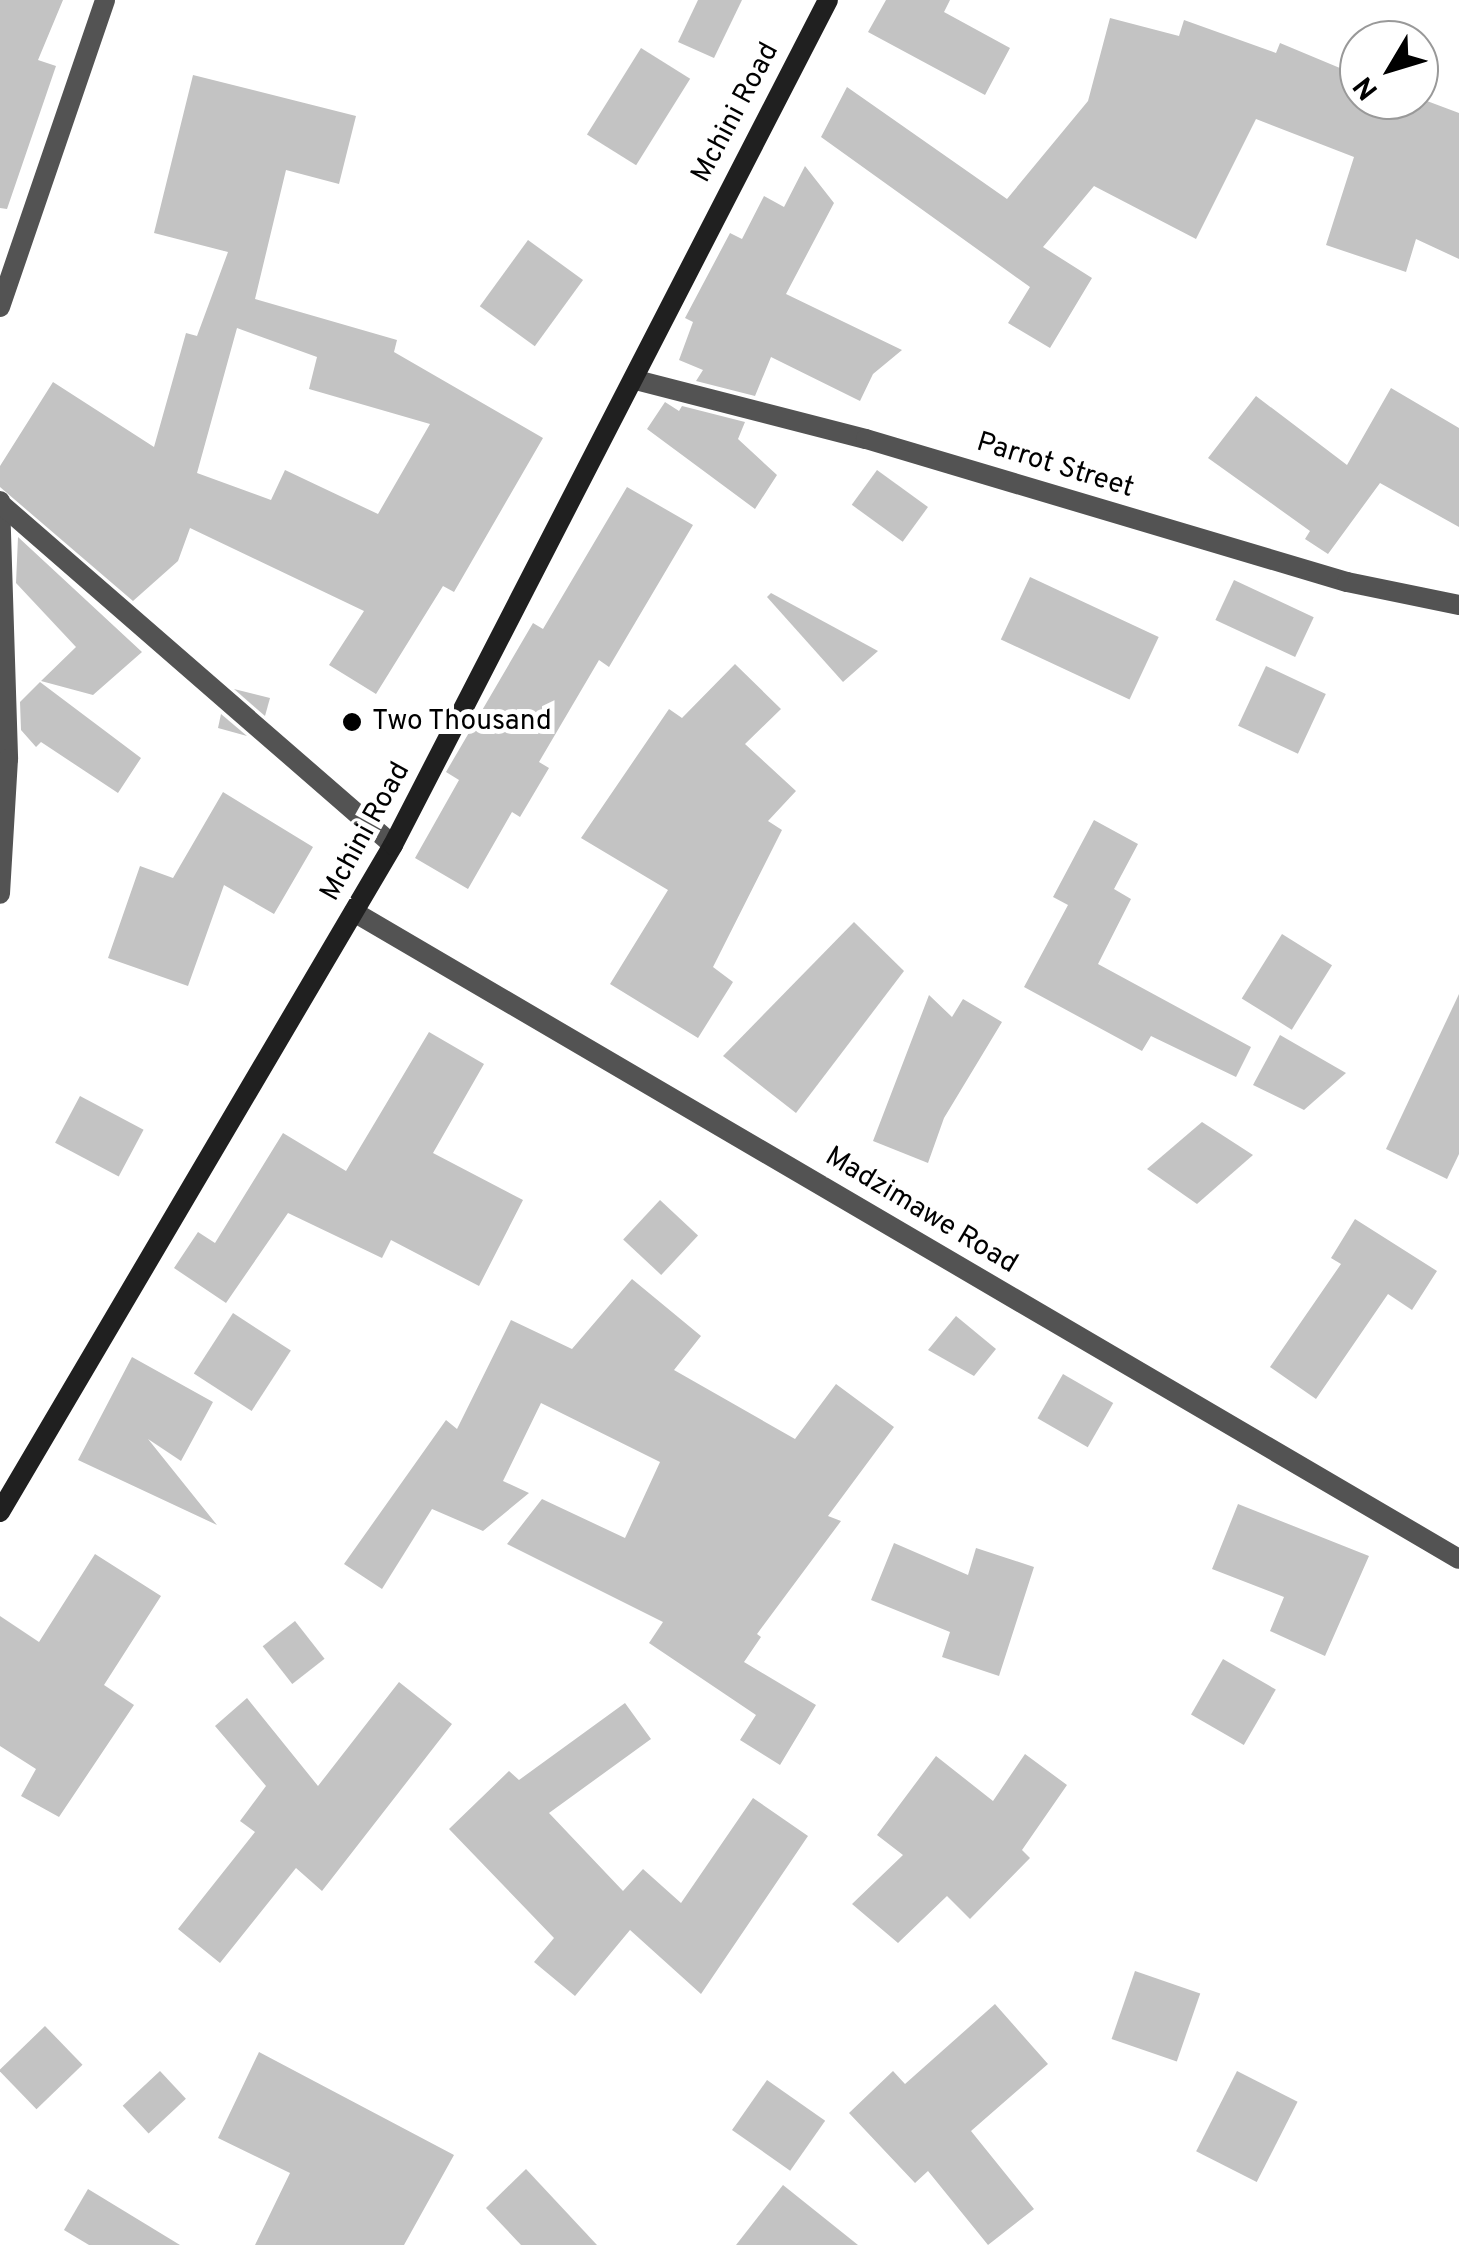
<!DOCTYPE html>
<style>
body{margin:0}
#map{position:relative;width:1459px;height:2245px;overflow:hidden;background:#fff;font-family:Overpass,sans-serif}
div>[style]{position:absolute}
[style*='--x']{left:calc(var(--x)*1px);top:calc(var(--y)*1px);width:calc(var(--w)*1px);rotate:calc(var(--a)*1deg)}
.building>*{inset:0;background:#c3c3c3;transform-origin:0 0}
.street>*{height:20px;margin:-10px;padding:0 10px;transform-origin:10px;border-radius:10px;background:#535353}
.secondary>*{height:20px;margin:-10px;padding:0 10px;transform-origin:10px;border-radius:10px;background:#202020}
.dots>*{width:28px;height:28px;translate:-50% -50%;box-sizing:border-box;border:5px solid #fff;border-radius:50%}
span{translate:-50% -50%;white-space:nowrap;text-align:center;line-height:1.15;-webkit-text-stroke:10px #fff;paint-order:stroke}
.street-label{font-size:28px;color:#000}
.poi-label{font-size:28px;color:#000}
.left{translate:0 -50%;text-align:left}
.north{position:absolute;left:1339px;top:20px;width:100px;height:100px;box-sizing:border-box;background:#fff;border:2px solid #999;border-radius:50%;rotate:232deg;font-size:28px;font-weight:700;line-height:40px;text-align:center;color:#000}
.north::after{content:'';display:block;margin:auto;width:35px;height:45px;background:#000;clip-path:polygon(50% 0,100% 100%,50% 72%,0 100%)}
</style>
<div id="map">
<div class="building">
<i style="clip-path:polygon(0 0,63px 0,38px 60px,56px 66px,7px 209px,0 208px)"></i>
<i style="clip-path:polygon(698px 0,742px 0,714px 58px,678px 42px)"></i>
<i style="clip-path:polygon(886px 0,950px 0,944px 12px,1010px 48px,985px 95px,868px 32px)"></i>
<i style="clip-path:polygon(1110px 18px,1179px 36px,1184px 20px,1276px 53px,1280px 43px,1359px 76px,1359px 100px,1419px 98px,1459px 113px,1459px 259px,1416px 239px,1406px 272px,1326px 245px,1354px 157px,1256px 119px,1196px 239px,1094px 186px,1043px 247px,1092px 278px,1050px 348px,1008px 323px,1030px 287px,821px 137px,847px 87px,1007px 199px,1088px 101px)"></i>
<i style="left:641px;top:48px;width:58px;height:102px;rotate:32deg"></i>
<i style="clip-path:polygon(evenodd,193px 75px,356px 116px,339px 184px,286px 170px,255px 299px,397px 340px,394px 352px,543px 438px,454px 592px,443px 586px,376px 694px,329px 665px,364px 611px,190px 528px,178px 561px,133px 601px,0 487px,0 466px,53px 382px,154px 447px,186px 333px,197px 336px,228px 252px,154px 233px,193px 75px,237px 328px,317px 357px,309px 389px,430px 424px,378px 514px,285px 470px,271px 500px,197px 473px,237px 328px)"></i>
<i style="clip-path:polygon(805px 166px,834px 203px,786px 294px,902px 350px,873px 374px,860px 401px,771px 357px,755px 396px,696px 381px,703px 370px,679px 360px,693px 322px,685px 318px,730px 233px,742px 239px,764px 196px,784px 207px)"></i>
<i style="left:528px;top:240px;width:68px;height:82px;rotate:36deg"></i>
<i style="clip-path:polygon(1391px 388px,1459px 428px,1459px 527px,1380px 483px,1328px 554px,1305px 539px,1310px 531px,1208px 458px,1256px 396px,1347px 465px)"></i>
<i style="clip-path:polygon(665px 402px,679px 411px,682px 406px,745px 422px,738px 439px,777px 475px,755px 509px,647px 429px)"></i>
<i style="left:877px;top:470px;width:63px;height:43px;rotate:36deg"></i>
<i style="clip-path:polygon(627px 487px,693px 525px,609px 667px,599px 660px,539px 762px,549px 768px,520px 817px,512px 812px,468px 889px,415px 858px,459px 780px,446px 772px,533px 623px,543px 629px)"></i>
<i style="clip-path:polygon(18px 537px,142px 652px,93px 695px,41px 681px,76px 647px,16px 583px)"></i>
<i style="left:1030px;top:577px;width:142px;height:69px;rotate:25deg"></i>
<i style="left:1234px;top:580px;width:88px;height:44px;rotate:25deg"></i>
<i style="clip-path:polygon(771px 593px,878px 651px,843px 682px,767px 597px)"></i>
<i style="clip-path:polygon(735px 664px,781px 709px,745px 744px,796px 791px,768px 821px,782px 830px,713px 967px,733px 982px,698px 1038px,610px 984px,668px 890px,581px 838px,669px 709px,682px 718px)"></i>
<i style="left:1266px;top:666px;width:66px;height:66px;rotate:25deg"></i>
<i style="clip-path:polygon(40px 682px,141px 758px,118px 793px,41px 742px,36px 747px,21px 730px,20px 702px)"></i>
<i style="clip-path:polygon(234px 689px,270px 698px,265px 716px)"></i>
<i style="clip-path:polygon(221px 714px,247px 736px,218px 728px)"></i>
<i style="clip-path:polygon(223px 792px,313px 847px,274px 914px,224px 885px,188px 986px,108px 958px,140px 866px,173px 878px)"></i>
<i style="clip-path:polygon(1094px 820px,1138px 844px,1114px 889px,1131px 899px,1098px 964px,1251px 1047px,1236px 1077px,1151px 1036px,1142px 1051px,1024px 987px,1068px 905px,1053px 897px)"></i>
<i style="clip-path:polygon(854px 922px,904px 971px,796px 1113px,723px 1056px)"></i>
<i style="left:1282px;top:934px;width:59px;height:76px;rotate:32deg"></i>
<i style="clip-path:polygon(1459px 994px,1459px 1154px,1447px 1179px,1386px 1149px)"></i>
<i style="clip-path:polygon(929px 995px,952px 1017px,963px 999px,1002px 1022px,944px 1118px,928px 1163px,873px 1141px)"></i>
<i style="clip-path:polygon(429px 1032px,484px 1064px,433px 1153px,523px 1200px,479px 1286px,391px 1240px,382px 1258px,288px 1213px,226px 1303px,174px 1268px,198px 1232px,215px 1243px,283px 1133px,346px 1171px)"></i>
<i style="clip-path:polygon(1280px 1035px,1346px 1073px,1304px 1110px,1253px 1085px)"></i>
<i style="left:80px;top:1096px;width:72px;height:53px;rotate:28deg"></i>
<i style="clip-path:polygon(1202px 1122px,1253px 1155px,1197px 1204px,1147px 1169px)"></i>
<i style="left:660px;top:1200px;width:52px;height:54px;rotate:43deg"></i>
<i style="clip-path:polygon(1355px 1219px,1437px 1271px,1412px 1310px,1388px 1294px,1316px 1399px,1270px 1367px,1341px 1264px,1331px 1258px)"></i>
<i style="clip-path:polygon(632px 1279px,701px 1336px,674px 1370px,795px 1439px,836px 1384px,894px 1427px,828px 1516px,841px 1521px,757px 1634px,761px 1637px,744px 1662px,816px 1705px,780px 1765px,740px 1740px,756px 1715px,649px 1643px,663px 1622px,507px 1544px,542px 1499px,625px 1538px,660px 1462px,541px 1403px,503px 1481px,529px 1493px,483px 1531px,432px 1509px,382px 1589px,344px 1564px,446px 1420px,457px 1429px,511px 1320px,572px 1349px)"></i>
<i style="left:233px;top:1313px;width:69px;height:72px;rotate:33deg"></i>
<i style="clip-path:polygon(956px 1316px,996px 1349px,974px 1376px,928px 1350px)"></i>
<i style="clip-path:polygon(132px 1357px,213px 1402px,181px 1461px,148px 1439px,217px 1525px,78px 1460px)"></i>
<i style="left:1063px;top:1374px;width:58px;height:51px;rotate:30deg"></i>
<i style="clip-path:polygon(1238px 1504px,1369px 1556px,1325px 1656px,1270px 1631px,1284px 1597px,1212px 1569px)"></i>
<i style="clip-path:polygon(894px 1543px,968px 1575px,976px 1548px,1034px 1567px,999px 1676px,942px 1657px,950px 1632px,871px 1600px)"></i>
<i style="clip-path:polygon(95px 1554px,161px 1596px,104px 1685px,134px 1705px,59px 1817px,21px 1796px,36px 1769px,0 1746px,0 1616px,39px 1642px)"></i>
<i style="left:295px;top:1621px;width:48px;height:41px;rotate:52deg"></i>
<i style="left:1223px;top:1659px;width:61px;height:64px;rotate:30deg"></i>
<i style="clip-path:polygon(399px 1682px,452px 1724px,322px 1891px,296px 1868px,220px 1963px,178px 1929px,255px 1832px,240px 1821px,266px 1786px,215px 1726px,247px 1698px,318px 1786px)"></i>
<i style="clip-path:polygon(625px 1703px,651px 1739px,549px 1813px,623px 1891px,643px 1869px,681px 1903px,753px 1798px,808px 1836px,701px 1994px,630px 1930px,575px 1996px,534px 1962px,554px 1938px,449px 1829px,509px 1771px,519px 1780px)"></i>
<i style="clip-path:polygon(1025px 1754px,1067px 1785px,1022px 1850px,1030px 1858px,970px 1919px,947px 1896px,898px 1943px,852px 1904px,903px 1855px,877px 1835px,936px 1756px,993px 1801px)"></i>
<i style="left:1135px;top:1971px;width:69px;height:72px;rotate:19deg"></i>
<i style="clip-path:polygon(995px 2004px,1048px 2064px,971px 2131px,1034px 2209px,988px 2245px,928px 2171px,915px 2183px,849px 2113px,893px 2071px,905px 2084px)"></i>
<i style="left:45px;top:2026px;width:54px;height:64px;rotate:46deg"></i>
<i style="clip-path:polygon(259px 2052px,454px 2155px,404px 2245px,255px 2245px,290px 2173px,218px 2138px)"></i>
<i style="left:160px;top:2071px;width:38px;height:51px;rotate:47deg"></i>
<i style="left:1237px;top:2071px;width:68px;height:90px;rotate:27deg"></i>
<i style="left:767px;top:2080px;width:71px;height:61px;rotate:35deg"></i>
<i style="clip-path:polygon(526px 2169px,597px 2245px,521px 2245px,486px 2208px)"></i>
<i style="clip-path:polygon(783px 2185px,858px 2245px,736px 2245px)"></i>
<i style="clip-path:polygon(88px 2189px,180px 2245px,89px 2245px,64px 2230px)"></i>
</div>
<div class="street">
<i style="--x:0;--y:307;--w:324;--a:-71.1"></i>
<i style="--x:636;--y:380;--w:237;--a:14.4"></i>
<i style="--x:866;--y:439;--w:502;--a:16.56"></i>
<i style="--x:1347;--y:582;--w:114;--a:11.6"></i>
<i style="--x:0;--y:501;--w:258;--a:88.2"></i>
<i style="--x:8;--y:759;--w:135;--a:93.4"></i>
<i style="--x:2;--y:505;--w:518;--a:41.01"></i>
<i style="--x:354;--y:912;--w:1280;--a:30.35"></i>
</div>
<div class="secondary">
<i style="--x:0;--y:1512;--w:774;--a:-59.49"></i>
<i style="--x:393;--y:845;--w:950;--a:-62.76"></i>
</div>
<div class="dots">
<i style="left:352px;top:722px;background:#000"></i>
</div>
<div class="street-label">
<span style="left:736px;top:113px;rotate:-62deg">Mchini Road</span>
<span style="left:1055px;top:466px;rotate:17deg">Parrot Street</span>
<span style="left:366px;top:832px;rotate:-61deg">Mchini Road</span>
<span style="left:921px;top:1211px;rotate:31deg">Madzimawe Road</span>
</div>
<div class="poi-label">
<span class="left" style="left:372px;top:722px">Two Thousand</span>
</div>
<div class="north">N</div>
</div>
